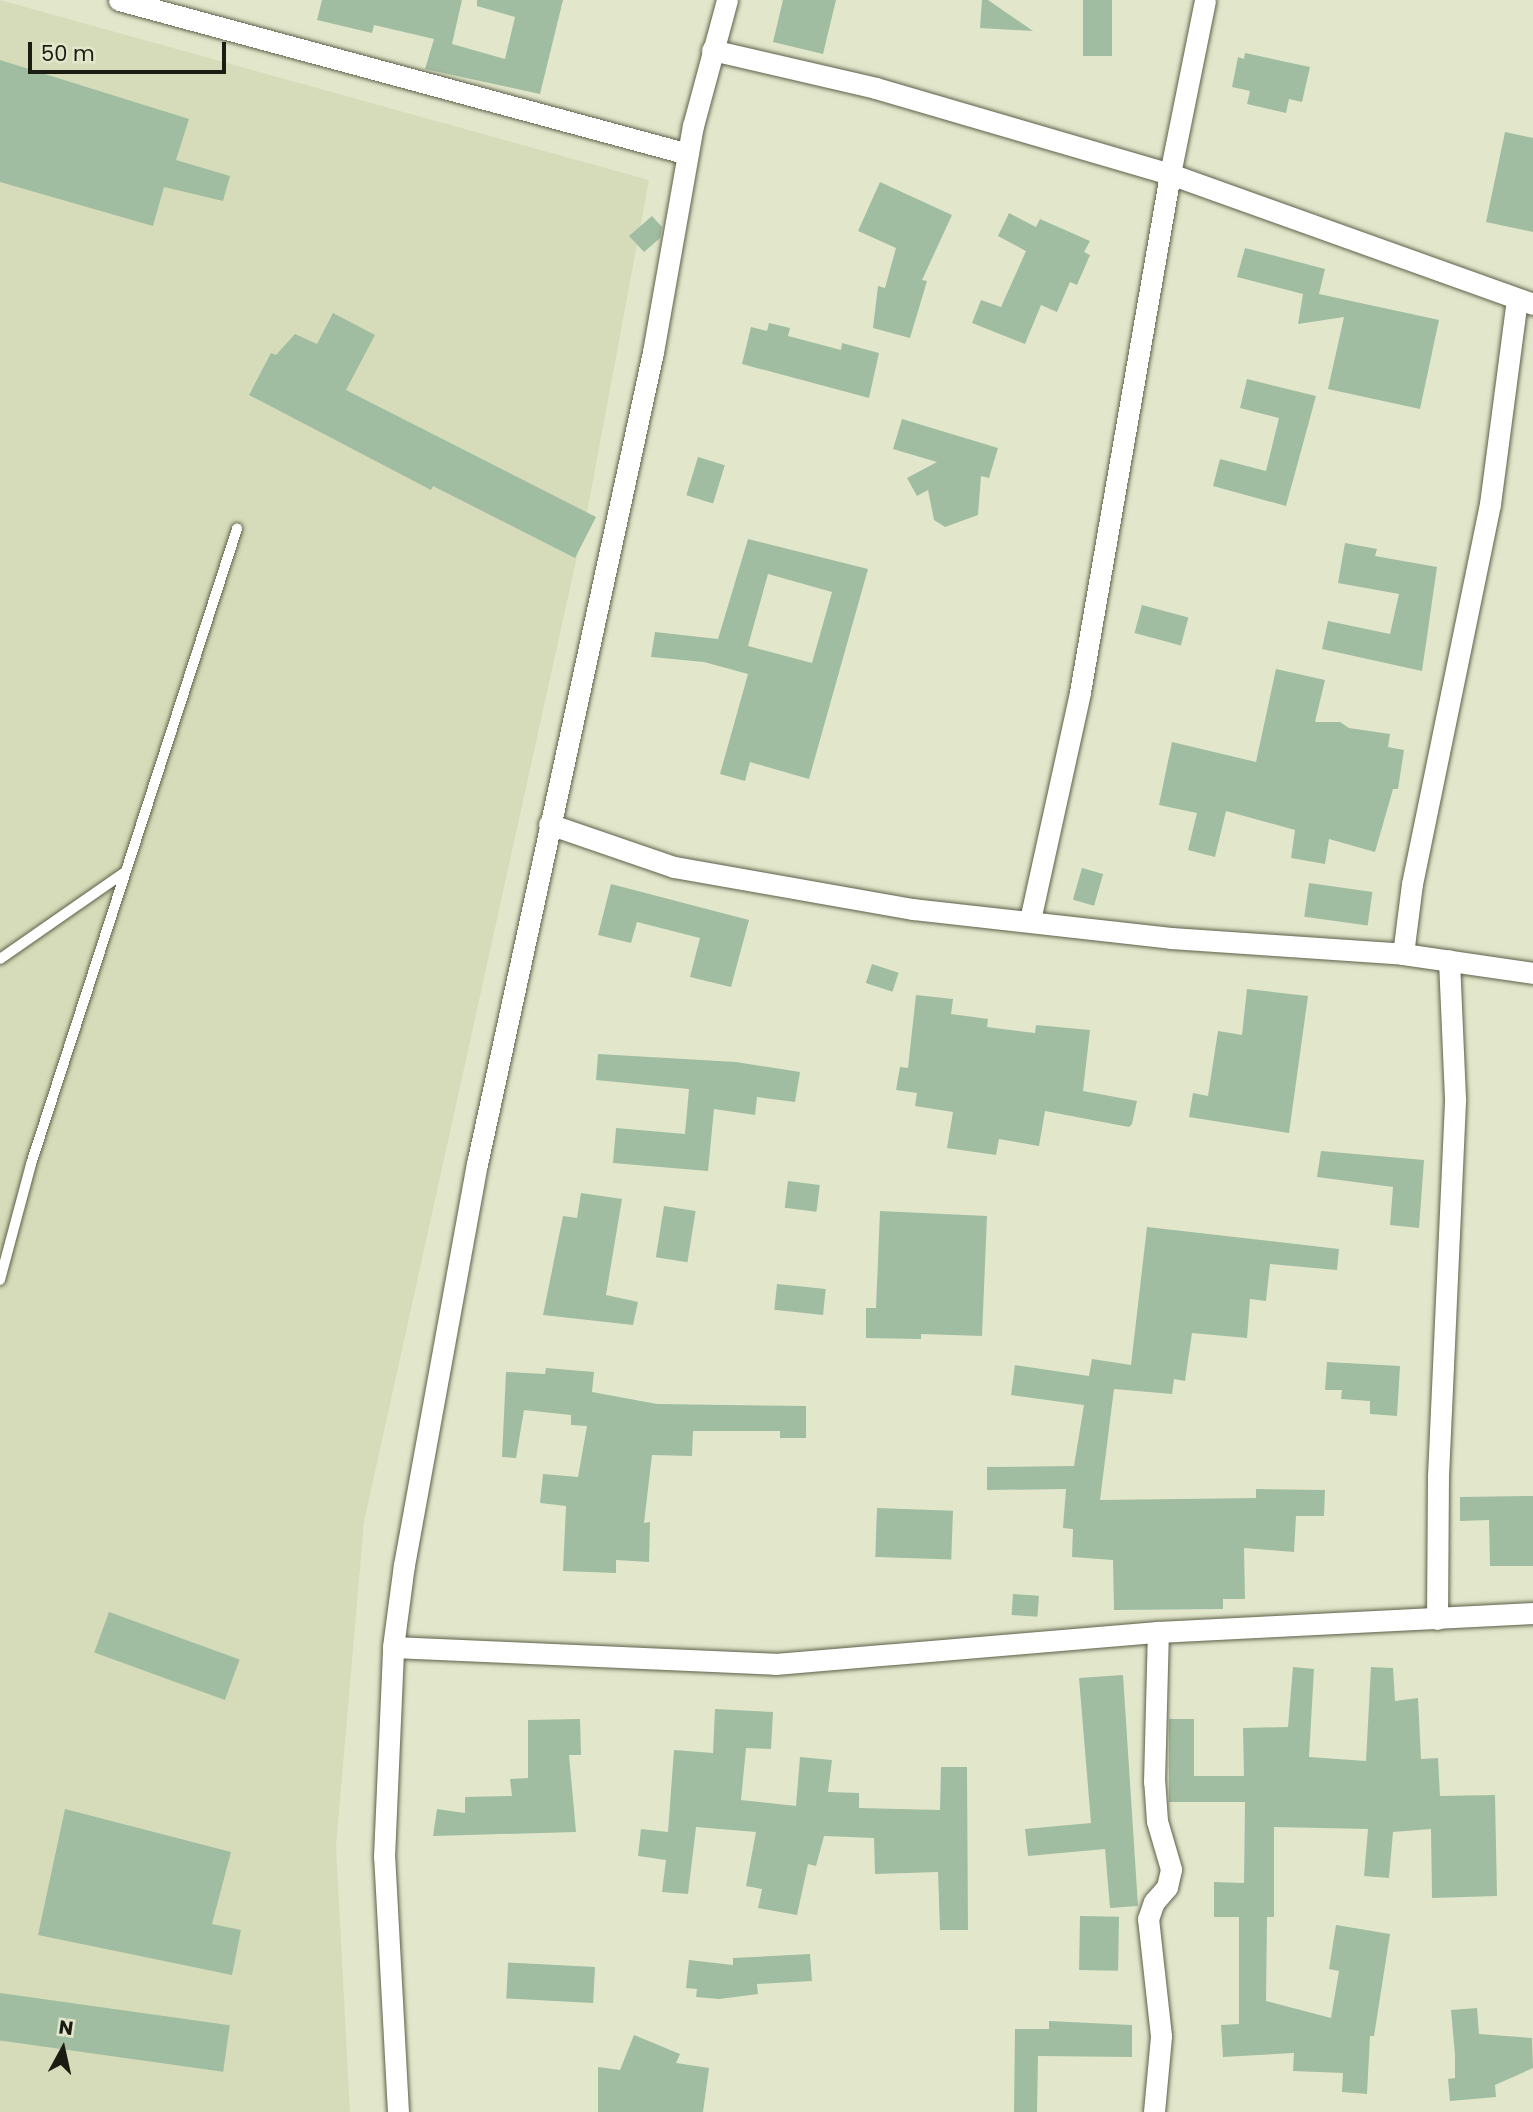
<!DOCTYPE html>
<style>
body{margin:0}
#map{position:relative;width:1533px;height:2112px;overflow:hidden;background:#e2e7cc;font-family:Poppins,sans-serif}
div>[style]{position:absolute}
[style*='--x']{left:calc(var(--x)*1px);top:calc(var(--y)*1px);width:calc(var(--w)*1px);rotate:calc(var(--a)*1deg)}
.built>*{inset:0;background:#d6dcb9}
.building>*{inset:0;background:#a0bda1;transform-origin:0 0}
.roads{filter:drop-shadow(0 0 2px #5d6149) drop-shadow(0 0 2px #5d6149)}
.lane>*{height:10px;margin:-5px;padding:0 5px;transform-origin:5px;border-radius:5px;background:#fff}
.street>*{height:21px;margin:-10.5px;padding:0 10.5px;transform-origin:10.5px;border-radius:10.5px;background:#fff}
span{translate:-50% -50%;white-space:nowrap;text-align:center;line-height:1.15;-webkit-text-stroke:6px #e2e7cc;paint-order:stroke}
.north{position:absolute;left:28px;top:2014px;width:70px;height:70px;-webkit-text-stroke:5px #e2e7cc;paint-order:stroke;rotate:8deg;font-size:19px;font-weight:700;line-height:28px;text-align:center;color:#1b1d13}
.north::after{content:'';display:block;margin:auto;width:24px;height:32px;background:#1b1d13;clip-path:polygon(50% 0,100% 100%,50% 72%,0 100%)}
.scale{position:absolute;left:28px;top:42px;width:198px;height:32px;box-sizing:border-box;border:4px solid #1b1d13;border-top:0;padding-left:9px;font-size:21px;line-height:24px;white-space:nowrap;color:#1b1d13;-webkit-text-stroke:5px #e2e7cc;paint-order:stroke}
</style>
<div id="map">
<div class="built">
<i style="clip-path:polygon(0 0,649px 180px,589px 502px,364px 1522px,336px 1846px,350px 2112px,0 2112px)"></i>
</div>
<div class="building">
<i style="clip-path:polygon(322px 0,462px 0,452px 44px,438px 40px,505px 59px,515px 17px,477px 6px,477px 0,563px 0,540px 94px,425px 69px,434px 39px,374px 25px,372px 33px,317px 20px)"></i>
<i style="clip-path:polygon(783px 0,836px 0,823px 54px,773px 42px)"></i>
<i style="clip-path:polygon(982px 0,988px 0,1033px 31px,980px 28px)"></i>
<i style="left:1083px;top:0;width:29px;height:56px"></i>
<i style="clip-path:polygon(1245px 53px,1310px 67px,1302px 102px,1289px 99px,1286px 113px,1247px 104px,1250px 91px,1232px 87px,1238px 57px,1244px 59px)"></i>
<i style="clip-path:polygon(0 60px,189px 119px,176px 160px,230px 176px,223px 201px,164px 187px,153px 226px,0 182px)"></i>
<i style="clip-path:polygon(1505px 132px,1533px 138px,1533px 232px,1486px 222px)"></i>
<i style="clip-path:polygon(880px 182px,952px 215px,922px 280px,927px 281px,910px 338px,873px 328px,878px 286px,885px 288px,896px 248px,858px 231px)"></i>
<i style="clip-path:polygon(1009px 213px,1036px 227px,1040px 219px,1090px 241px,1084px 252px,1090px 255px,1077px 285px,1070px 282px,1057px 312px,1041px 305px,1025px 344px,972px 323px,981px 300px,1001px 307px,1026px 251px,998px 236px)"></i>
<i style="clip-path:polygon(652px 216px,662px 227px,660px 238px,644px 252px,629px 236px)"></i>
<i style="clip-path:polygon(1245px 248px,1325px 269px,1319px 294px,1439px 320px,1420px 409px,1328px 389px,1344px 317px,1298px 324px,1303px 294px,1237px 277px)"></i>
<i style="clip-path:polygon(333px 313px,375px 335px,346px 390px,596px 517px,575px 558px,433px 486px,431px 490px,249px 395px,271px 353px,276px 355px,295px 334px,317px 344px)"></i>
<i style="clip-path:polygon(769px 323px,790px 328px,788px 336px,841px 350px,842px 343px,879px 353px,869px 398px,742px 364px,751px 327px,767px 331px)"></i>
<i style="clip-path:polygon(1247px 379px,1316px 396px,1286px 506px,1213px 486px,1220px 459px,1266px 471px,1279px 418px,1240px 408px)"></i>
<i style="clip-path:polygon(902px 419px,998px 448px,989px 478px,981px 476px,978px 515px,945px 527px,934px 520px,928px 490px,917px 496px,907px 478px,937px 462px,893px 449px)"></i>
<i style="left:698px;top:457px;width:28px;height:40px;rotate:17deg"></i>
<i style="clip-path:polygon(evenodd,748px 539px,868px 569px,809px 779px,750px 762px,745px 781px,720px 774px,748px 674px,704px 662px,651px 657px,655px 632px,718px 639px,748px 539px,768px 574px,832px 592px,812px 663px,748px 646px,768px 574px)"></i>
<i style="clip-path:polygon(1345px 543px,1377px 549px,1375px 556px,1437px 567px,1422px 671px,1322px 649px,1328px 621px,1390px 634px,1399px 594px,1338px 583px)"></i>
<i style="left:1142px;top:605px;width:48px;height:29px;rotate:15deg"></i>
<i style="clip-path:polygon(1276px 669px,1325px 680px,1315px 722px,1340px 722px,1349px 728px,1390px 734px,1388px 747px,1404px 750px,1398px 789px,1393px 789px,1375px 852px,1329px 839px,1325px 864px,1291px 858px,1295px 830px,1226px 811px,1215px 857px,1188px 850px,1197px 813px,1159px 805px,1172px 742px,1256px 762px)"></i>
<i style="left:1082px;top:868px;width:22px;height:33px;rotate:16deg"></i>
<i style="left:1309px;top:883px;width:64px;height:34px;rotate:8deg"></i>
<i style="clip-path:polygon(611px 884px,749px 920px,731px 987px,690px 977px,700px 938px,637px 922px,631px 943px,598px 935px)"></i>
<i style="left:872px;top:964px;width:28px;height:20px;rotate:18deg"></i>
<i style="clip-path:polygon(1247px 989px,1308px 996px,1289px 1133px,1189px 1117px,1193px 1093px,1208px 1096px,1218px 1031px,1242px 1035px)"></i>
<i style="clip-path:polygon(916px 995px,953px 999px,951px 1014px,988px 1019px,987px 1027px,1035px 1033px,1036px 1025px,1090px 1030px,1083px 1091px,1137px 1101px,1132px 1124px,1129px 1127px,1045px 1111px,1039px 1146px,999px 1139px,996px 1155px,947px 1148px,953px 1112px,915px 1106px,917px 1093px,896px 1090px,900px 1067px,908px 1068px)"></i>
<i style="clip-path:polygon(598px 1054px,736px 1062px,800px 1072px,795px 1102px,757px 1097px,755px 1115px,714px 1109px,708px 1171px,613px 1163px,616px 1128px,685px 1134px,689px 1089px,596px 1080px)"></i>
<i style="clip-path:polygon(1321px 1151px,1424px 1160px,1419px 1228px,1390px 1225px,1393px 1187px,1317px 1177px)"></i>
<i style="left:788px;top:1181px;width:32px;height:27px;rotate:7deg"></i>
<i style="clip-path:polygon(581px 1193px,622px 1199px,606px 1295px,638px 1302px,633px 1325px,543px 1315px,563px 1216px,577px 1218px)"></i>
<i style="left:664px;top:1206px;width:32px;height:52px;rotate:9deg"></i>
<i style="clip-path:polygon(880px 1211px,987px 1216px,982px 1336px,921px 1334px,921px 1339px,866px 1338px,866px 1308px,876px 1308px)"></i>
<i style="clip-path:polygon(1147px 1227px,1339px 1249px,1337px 1270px,1270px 1264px,1266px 1301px,1250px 1299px,1247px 1338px,1192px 1333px,1185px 1381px,1174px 1379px,1172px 1394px,1114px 1389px,1100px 1500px,1256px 1498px,1256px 1489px,1325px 1490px,1324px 1516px,1296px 1516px,1294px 1552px,1244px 1548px,1245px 1599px,1223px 1599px,1223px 1609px,1114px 1610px,1113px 1560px,1072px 1557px,1073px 1529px,1063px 1528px,1066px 1489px,987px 1490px,987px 1467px,1074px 1466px,1084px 1405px,1011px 1395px,1015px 1365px,1089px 1376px,1092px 1359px,1131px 1365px)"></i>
<i style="left:777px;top:1284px;width:49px;height:26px;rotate:6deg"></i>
<i style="clip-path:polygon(1327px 1362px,1400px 1366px,1397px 1416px,1370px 1414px,1370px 1401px,1341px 1399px,1342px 1390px,1325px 1390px)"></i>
<i style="clip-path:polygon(546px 1368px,594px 1372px,592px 1392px,657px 1404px,806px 1406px,806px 1438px,780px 1438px,780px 1431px,693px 1431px,692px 1456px,652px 1455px,644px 1523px,650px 1522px,649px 1562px,616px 1560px,616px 1573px,563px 1571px,566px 1506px,540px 1503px,543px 1474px,578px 1477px,587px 1426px,571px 1425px,571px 1415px,524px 1410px,516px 1458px,502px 1457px,506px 1372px,545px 1374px)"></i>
<i style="clip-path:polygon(1533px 1496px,1533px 1566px,1490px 1566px,1489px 1520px,1460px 1521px,1460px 1497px)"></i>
<i style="left:877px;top:1508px;width:76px;height:49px;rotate:2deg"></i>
<i style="left:1013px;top:1594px;width:26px;height:21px;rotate:4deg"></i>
<i style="left:109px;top:1612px;width:139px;height:43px;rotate:20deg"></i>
<i style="clip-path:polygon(1293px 1667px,1314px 1669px,1309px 1757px,1366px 1761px,1371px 1667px,1393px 1668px,1395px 1701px,1418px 1698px,1421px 1759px,1438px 1758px,1440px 1796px,1495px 1795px,1497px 1896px,1432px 1898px,1431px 1829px,1393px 1832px,1389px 1878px,1364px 1876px,1368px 1829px,1274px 1827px,1274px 1917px,1267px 1917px,1266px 2001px,1331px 2018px,1339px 1971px,1329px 1969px,1336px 1925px,1390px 1934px,1374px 2036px,1370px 2036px,1367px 2094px,1342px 2092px,1343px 2073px,1293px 2071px,1294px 2053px,1223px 2057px,1221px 2025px,1239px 2024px,1239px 1917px,1214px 1917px,1214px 1882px,1244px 1883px,1245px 1802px,1169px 1802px,1169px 1719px,1194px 1719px,1194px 1776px,1244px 1776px,1243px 1728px,1288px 1727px)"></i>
<i style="clip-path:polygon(1123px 1675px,1138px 1906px,1110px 1908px,1105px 1849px,1028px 1856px,1025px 1829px,1091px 1823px,1079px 1678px)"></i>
<i style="clip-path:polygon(715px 1709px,773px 1712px,771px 1749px,746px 1748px,741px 1800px,796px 1806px,800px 1757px,832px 1760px,828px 1792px,859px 1793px,859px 1808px,940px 1810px,941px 1767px,967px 1767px,968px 1930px,940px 1930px,938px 1872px,875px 1874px,874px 1838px,824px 1836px,816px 1866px,808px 1864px,797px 1915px,758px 1908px,762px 1889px,746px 1886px,756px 1832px,696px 1827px,688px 1894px,662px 1892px,666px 1860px,638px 1856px,641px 1829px,668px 1832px,674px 1750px,713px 1753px)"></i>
<i style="clip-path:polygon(580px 1719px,581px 1755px,569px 1755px,576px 1832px,433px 1836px,437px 1809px,465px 1813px,465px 1797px,512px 1796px,510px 1779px,528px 1778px,528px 1720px)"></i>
<i style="clip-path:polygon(65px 1809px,231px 1852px,212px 1924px,241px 1930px,232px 1975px,38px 1935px)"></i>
<i style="left:1080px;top:1916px;width:39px;height:54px;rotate:1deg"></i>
<i style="clip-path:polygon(810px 1954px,812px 1981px,757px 1984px,758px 1994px,719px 1999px,696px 1997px,697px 1989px,686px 1988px,689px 1960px,733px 1965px,733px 1958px)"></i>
<i style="left:595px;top:1967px;width:36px;height:87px;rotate:93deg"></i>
<i style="left:0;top:1993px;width:232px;height:47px;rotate:8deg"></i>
<i style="clip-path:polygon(1477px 2008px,1479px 2034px,1532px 2038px,1533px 2068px,1495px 2085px,1496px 2097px,1450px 2101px,1448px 2079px,1455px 2078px,1455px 2055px,1451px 2010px)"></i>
<i style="clip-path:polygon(1049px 2021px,1132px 2025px,1132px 2057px,1038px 2056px,1037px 2112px,1014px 2112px,1015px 2029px,1049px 2029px)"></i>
<i style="clip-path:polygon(634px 2035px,680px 2054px,676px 2063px,709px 2068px,703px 2112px,598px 2112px,598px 2067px,620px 2070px)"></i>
</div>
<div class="roads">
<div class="lane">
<i style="--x:0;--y:959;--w:152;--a:-34.8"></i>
<i style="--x:0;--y:1280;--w:120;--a:-75"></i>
<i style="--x:31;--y:1164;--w:668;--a:-72.03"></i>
</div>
<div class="street">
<i style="--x:119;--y:0;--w:589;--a:15.14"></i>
<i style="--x:712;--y:50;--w:168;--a:13"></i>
<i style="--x:876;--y:88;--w:306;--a:16.3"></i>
<i style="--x:1170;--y:174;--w:177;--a:-78.6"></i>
<i style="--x:549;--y:824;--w:132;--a:19"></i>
<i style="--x:674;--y:867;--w:243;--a:10"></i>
<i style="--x:913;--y:909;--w:260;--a:6.4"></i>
<i style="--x:1171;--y:938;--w:233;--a:3.9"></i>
<i style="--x:1403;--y:954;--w:131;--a:8.3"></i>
<i style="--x:1030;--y:920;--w:233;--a:-77.6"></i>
<i style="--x:1080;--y:692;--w:526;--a:-80.14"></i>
<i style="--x:1170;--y:174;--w:386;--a:19.7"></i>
<i style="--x:1403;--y:954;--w:71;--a:-82.7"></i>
<i style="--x:1412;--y:884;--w:388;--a:-78.4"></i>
<i style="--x:1490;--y:504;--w:207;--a:-82.5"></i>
<i style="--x:1437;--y:1619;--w:143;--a:-89.6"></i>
<i style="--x:1438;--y:1476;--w:378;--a:-87.4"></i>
<i style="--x:1455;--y:1098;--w:138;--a:-92.5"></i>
<i style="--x:393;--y:1647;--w:382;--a:2.5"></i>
<i style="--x:775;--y:1664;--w:384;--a:-4.8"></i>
<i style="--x:1158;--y:1632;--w:375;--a:-2.9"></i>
<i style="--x:398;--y:2112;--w:255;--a:-93.1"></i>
<i style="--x:384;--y:1857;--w:210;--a:-87.5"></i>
<i style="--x:393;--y:1647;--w:83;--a:-82.4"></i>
<i style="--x:404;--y:1565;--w:408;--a:-79.7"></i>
<i style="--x:477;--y:1164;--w:831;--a:-77.77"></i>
<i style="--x:653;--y:352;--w:230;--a:-80"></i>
<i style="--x:693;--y:126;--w:131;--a:-74.9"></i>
<i style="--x:1154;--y:2112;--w:76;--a:-84.7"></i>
<i style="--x:1161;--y:2036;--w:118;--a:-96.3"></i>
<i style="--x:1148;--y:1919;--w:18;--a:-71"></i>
<i style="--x:1154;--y:1902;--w:20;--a:-49"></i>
<i style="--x:1167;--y:1887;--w:18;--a:-77"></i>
<i style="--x:1171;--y:1869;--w:50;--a:-106.3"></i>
<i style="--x:1157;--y:1821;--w:39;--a:-94"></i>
<i style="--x:1154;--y:1782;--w:150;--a:-88.5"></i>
</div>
</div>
<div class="north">N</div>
<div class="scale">50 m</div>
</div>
